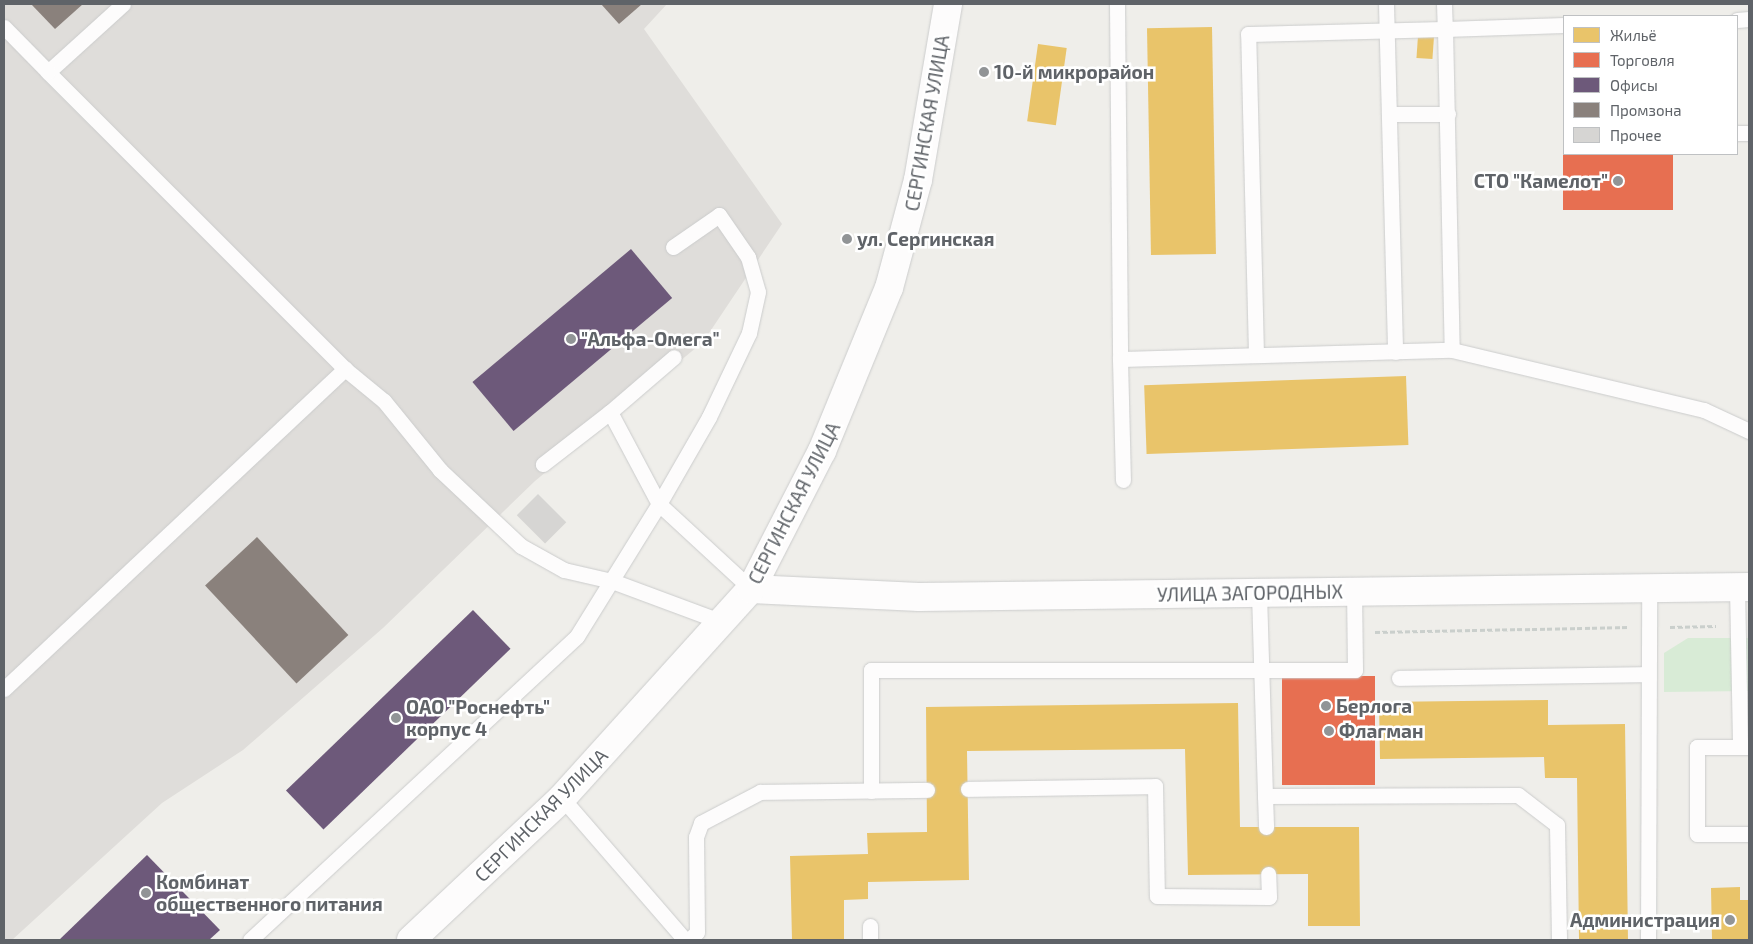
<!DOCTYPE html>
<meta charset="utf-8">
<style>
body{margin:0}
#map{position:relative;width:1753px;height:944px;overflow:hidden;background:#efeeea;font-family:"Exo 2",sans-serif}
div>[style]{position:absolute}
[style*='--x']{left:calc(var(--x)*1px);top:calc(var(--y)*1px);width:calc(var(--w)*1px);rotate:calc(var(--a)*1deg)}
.industrial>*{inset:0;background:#dfddda}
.green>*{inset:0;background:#d8ebd6}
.homes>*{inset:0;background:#e9c46a;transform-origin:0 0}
.shops>*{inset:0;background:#e76f51;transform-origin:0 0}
.offices>*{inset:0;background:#6d597a;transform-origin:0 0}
.industry>*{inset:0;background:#8a817c;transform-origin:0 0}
.building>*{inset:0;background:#d6d5d3;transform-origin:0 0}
.path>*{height:3px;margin-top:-1.5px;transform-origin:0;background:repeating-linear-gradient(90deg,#cacfcc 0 5px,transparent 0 7.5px)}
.roads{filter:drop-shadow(0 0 1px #cbcccc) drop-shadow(0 0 1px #cbcccc)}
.service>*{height:15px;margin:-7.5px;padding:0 7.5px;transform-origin:7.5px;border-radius:7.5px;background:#fdfcfc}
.secondary>*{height:28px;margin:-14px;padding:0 14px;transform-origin:14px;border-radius:14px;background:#fdfcfc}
.dots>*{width:14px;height:14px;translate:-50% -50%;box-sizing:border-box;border:2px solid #fff;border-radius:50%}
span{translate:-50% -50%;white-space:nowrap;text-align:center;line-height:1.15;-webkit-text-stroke:5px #fff;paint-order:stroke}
.poi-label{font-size:19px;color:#5f6368;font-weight:700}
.left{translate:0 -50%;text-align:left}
.right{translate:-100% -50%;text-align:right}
.street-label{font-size:19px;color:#5f6368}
.frame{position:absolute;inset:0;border:5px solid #5f6368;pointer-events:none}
.legend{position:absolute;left:1563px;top:15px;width:175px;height:140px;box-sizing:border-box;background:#fff;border:1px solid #bfc1c3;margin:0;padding:6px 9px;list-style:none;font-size:15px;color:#5f6368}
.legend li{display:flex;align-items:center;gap:10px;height:25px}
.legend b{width:25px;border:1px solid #bfc1c3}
</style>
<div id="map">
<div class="industrial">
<i style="clip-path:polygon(4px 4px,667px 4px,644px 29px,782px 224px,703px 342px,535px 481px,383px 628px,243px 750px,162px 803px,12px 940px,4px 940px)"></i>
</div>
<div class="green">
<i style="clip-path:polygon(1688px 638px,1749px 638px,1749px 691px,1664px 692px,1664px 653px)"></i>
</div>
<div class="homes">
<i style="left:1212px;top:27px;width:227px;height:65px;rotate:89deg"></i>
<i style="left:1418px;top:36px;width:16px;height:22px;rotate:4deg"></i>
<i style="left:1038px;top:44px;width:29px;height:78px;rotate:8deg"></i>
<i style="left:1406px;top:376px;width:69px;height:262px;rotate:88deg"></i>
<i style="clip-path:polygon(1548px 700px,1548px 725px,1625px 724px,1628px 940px,1579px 940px,1577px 778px,1545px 778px,1544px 757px,1380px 759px,1379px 702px)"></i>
<i style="clip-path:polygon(1238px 703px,1240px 827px,1359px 827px,1360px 926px,1308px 926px,1308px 874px,1188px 875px,1185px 749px,967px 751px,969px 880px,868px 882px,868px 899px,844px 900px,844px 940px,792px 940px,790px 856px,868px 854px,867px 833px,927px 832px,926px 707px)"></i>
<i style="clip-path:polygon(1740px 887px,1740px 900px,1749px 900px,1749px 940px,1712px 940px,1711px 888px)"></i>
</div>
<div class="shops">
<i style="left:1563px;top:154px;width:110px;height:56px"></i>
<i style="left:1282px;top:676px;width:93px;height:109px"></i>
</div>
<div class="offices">
<i style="left:631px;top:249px;width:64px;height:207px;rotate:50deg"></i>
<i style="left:473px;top:610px;width:54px;height:260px;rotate:46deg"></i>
<i style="clip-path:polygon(147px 855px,220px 930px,209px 940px,59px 940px)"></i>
</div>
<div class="industry">
<i style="clip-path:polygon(31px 4px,83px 4px,55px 29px)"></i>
<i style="clip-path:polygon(601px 4px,642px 4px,619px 24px)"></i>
<i style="left:257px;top:537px;width:134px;height:71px;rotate:47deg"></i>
</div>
<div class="building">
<i style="left:538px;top:494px;width:40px;height:30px;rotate:45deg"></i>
</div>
<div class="path">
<i style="--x:1670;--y:627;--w:46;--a:-1.2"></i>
<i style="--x:1375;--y:632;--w:254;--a:-1.1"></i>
</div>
<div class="roads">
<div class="service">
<i style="--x:123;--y:4;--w:101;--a:137.8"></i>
<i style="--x:48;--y:72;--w:420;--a:45"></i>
<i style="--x:345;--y:369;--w:50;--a:39.4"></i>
<i style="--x:384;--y:401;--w:89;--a:50.9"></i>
<i style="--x:440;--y:470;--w:111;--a:43.2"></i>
<i style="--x:521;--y:546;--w:49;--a:29.2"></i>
<i style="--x:564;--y:570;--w:49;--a:12.9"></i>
<i style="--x:612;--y:581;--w:117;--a:20.4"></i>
<i style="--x:1117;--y:4;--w:355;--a:89.5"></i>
<i style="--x:1120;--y:359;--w:332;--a:-1.6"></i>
<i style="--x:1452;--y:350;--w:259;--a:13.4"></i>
<i style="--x:1704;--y:410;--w:50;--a:25"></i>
<i style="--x:1386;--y:4;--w:348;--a:88.5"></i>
<i style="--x:1444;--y:4;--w:25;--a:88"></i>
<i style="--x:1445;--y:29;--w:119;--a:-1.9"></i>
<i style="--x:1737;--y:20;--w:12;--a:-5"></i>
<i style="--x:4;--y:27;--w:63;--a:45.6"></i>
<i style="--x:1389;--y:114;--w:59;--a:0"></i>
<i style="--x:1737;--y:133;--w:12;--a:0"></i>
<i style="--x:673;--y:247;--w:56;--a:-34.8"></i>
<i style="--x:719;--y:215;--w:51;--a:55.4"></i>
<i style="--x:748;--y:257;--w:36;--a:74"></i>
<i style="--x:758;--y:292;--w:42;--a:102.4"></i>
<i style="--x:749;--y:333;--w:93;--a:115.5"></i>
<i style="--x:709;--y:417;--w:100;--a:119.9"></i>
<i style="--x:659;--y:504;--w:125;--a:42.7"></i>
<i style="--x:1256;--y:354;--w:320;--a:-91.4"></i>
<i style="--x:1248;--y:34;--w:197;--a:-1.5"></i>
<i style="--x:1445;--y:29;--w:321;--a:88.8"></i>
<i style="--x:1120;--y:359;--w:121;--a:88.6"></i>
<i style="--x:610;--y:412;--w:84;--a:-40.7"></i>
<i style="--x:1737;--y:587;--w:160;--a:88.9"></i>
<i style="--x:1259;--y:593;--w:203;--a:88.3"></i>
<i style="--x:1265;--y:796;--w:253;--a:-0.2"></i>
<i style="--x:1518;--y:795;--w:49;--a:37.6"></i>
<i style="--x:1557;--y:825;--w:115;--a:89"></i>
<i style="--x:1399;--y:678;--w:249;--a:-0.9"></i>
<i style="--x:4;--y:689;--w:468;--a:-43.2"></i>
<i style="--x:1749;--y:747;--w:52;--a:180"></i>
<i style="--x:1697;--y:747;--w:87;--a:90"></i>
<i style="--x:1697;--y:834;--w:52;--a:0"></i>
<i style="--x:968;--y:789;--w:187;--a:-0.9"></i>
<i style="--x:1155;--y:786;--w:110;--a:89"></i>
<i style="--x:1157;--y:896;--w:112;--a:0.5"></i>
<i style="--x:1269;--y:897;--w:23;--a:-92"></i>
<i style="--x:871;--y:791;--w:121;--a:-90"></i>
<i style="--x:871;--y:670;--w:484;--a:0"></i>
<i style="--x:1355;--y:670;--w:78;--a:-90.7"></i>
<i style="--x:1265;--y:796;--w:31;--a:88"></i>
<i style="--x:562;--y:798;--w:188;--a:49.1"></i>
<i style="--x:250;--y:940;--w:446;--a:-42.9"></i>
<i style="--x:577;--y:636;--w:155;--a:-58.2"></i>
<i style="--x:659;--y:504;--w:104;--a:-118"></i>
<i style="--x:610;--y:412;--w:85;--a:142.2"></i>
<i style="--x:689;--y:940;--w:11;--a:-45"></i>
<i style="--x:697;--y:932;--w:95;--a:-90.6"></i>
<i style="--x:696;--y:837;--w:15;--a:-70"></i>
<i style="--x:701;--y:823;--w:67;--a:-27.7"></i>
<i style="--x:760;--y:792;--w:167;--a:-0.7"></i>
<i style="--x:870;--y:940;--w:14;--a:-90"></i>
<i style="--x:1648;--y:940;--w:352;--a:-89.8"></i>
</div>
<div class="secondary">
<i style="--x:751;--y:589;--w:168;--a:2.7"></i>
<i style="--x:919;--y:597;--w:830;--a:-0.69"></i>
<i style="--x:411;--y:940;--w:207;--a:-43.2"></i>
<i style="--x:562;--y:798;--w:282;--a:-47.9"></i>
<i style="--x:751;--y:589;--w:155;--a:-62.8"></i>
<i style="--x:822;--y:451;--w:176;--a:-67.7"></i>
<i style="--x:889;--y:288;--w:112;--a:-75"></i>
<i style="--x:918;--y:180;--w:179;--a:-80.3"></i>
</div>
</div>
<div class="dots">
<i style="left:984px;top:72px;background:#919496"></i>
<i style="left:1618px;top:181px;background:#919496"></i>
<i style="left:847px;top:239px;background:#919496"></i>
<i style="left:571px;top:339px;background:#919496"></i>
<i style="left:1326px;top:706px;background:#919496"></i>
<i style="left:396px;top:718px;background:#919496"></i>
<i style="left:1329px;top:731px;background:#919496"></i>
<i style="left:146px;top:893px;background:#919496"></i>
<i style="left:1730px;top:920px;background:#919496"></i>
</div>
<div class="poi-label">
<span class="left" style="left:994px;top:72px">10-й микрорайон</span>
<span class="right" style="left:1608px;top:181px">СТО "Камелот"</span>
<span class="left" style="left:857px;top:239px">ул. Сергинская</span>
<span class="left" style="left:581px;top:339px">"Альфа-Омега"</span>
<span class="left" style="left:1336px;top:706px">Берлога</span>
<span class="left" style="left:406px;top:718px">ОАО "Роснефть"<br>корпус 4</span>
<span class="left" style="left:1339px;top:731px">Флагман</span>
<span class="left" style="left:156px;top:893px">Комбинат<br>общественного питания</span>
<span class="right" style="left:1720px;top:920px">Администрация</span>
</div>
<div class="street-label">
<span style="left:927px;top:123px;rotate:-80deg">СЕРГИНСКАЯ УЛИЦА</span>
<span style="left:794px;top:503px;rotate:-63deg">СЕРГИНСКАЯ УЛИЦА</span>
<span style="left:1250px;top:593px;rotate:-1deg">УЛИЦА ЗАГОРОДНЫХ</span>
<span style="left:541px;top:815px;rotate:-45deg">СЕРГИНСКАЯ УЛИЦА</span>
</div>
<div class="frame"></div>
<ul class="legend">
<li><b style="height:14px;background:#e9c46a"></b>Жильё</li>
<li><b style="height:14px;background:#e76f51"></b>Торговля</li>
<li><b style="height:14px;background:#6d597a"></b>Офисы</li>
<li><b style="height:14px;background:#8a817c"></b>Промзона</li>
<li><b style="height:14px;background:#d6d5d3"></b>Прочее</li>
</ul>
</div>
